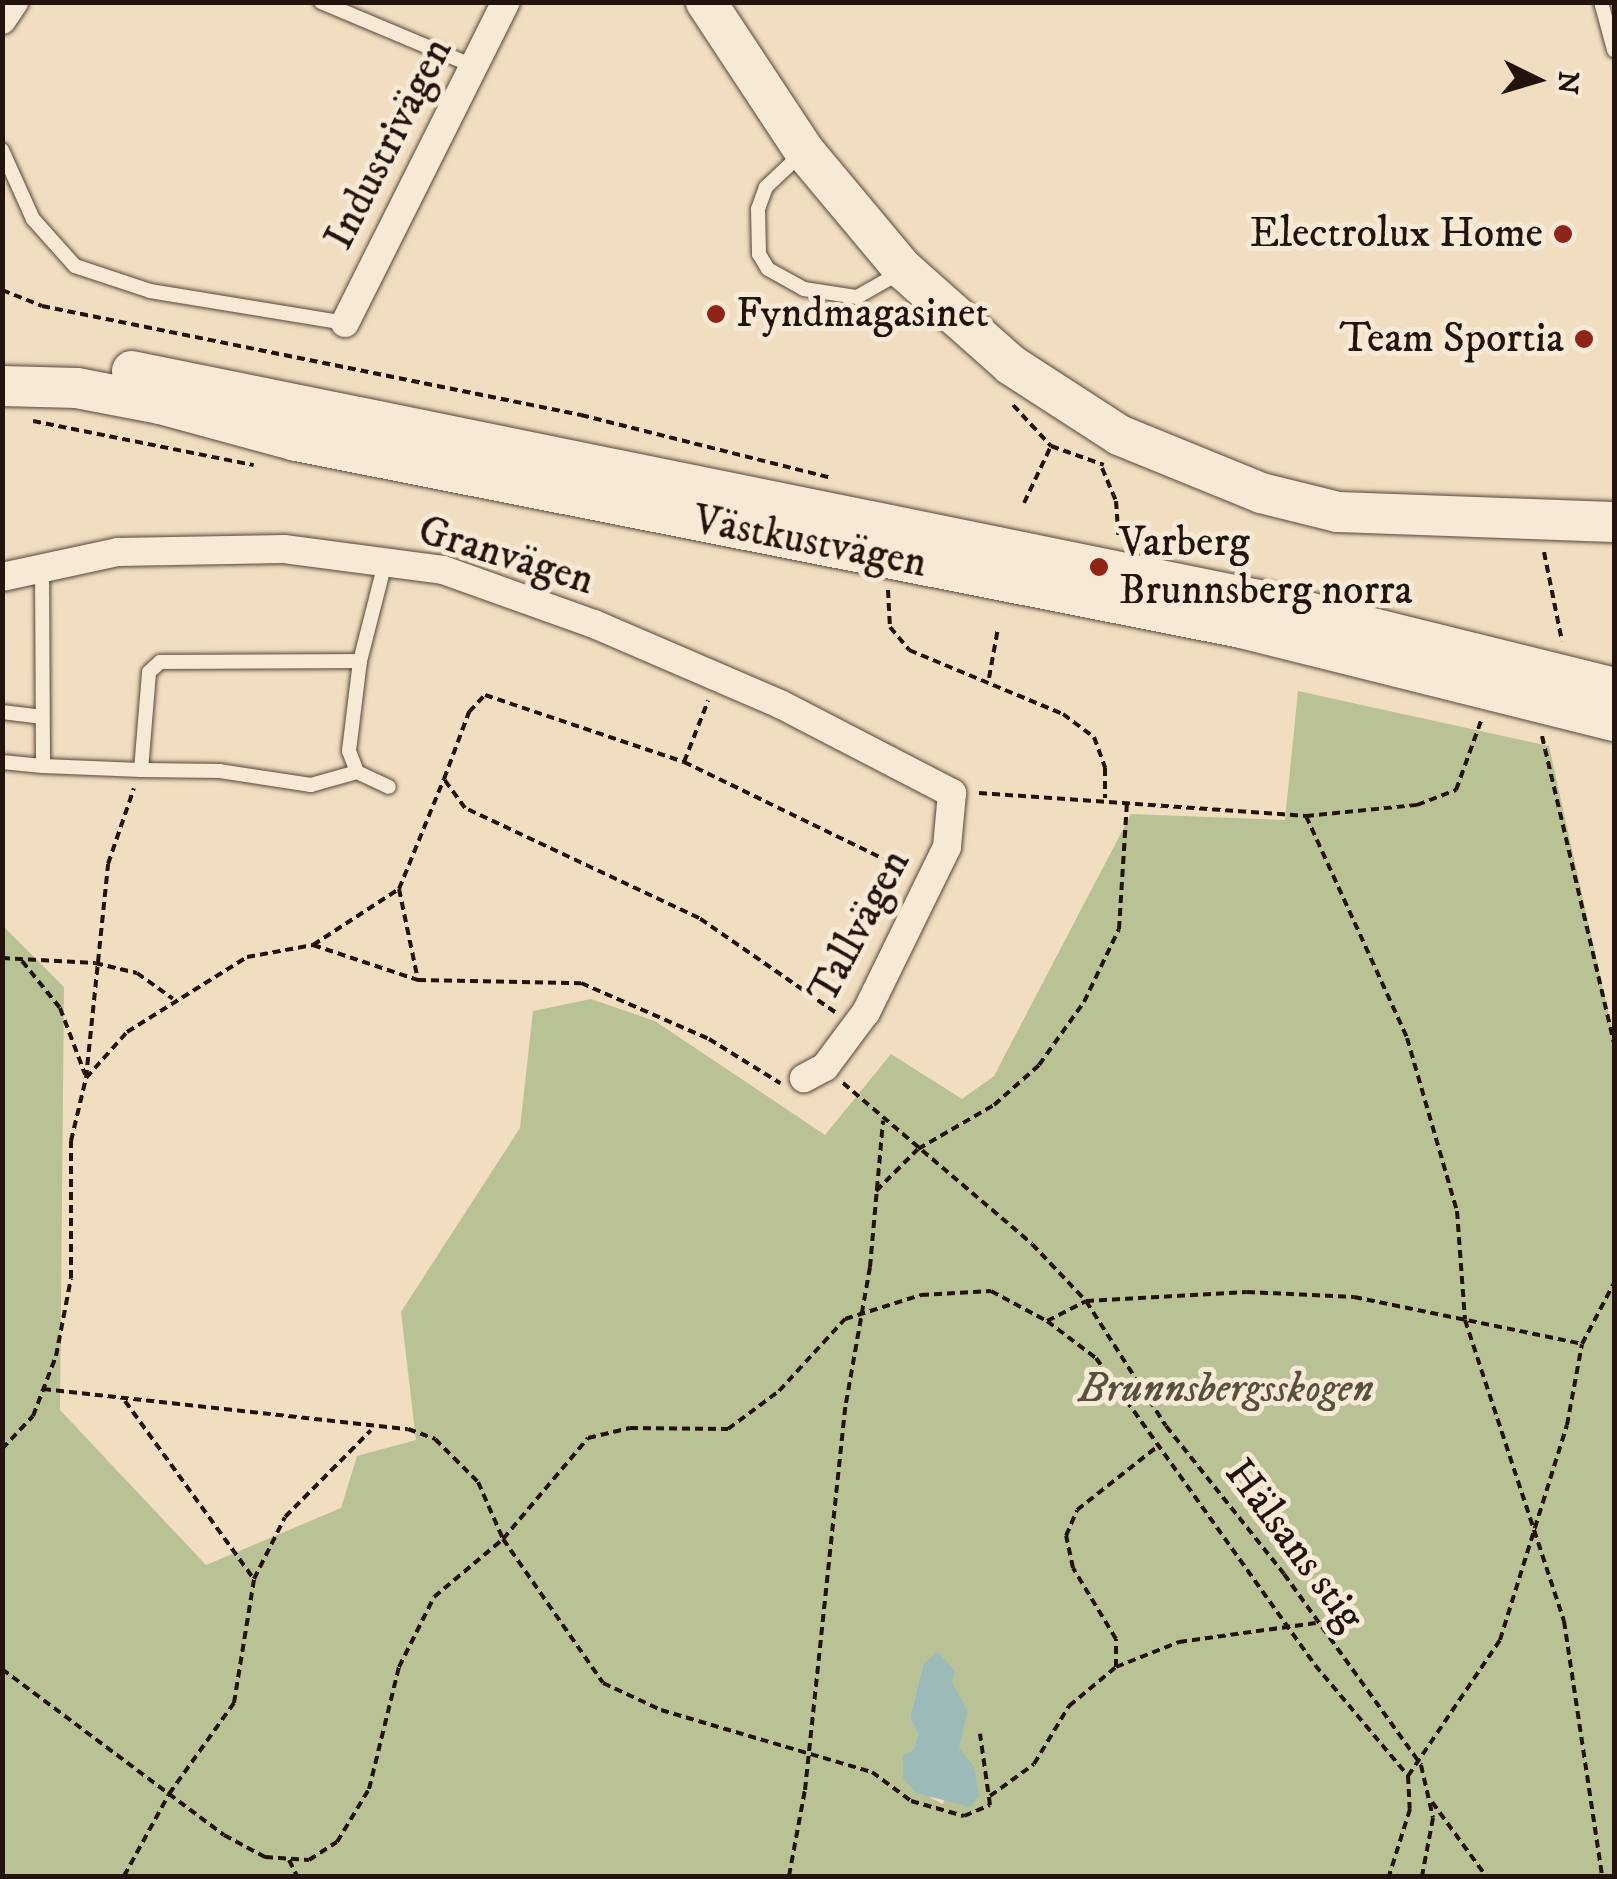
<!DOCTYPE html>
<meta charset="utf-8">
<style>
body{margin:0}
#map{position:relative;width:1617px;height:1879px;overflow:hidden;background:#f1ddbf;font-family:"IM FELL DW Pica",serif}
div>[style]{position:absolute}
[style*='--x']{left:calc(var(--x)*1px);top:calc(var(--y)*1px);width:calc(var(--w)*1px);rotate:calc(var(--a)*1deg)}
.green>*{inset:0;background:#b8c294}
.water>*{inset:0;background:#9cbbb8}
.path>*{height:4px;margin-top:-2px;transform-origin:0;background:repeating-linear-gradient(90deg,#23130d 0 8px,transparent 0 13px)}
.roads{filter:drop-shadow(0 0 2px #56463a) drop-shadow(0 0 2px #56463a)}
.lane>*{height:14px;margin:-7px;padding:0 7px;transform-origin:7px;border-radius:7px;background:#f6e9d5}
.street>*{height:28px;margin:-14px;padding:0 14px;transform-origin:14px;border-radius:14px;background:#f6e9d5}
.secondary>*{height:40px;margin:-20px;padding:0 20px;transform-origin:20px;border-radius:20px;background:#f6e9d5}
.dots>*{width:28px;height:28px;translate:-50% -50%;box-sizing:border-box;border:5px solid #f6e9d5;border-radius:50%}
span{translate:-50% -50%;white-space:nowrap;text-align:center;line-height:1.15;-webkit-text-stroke:10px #f6e9d5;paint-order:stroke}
.street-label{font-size:42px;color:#23130d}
.poi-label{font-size:42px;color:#23130d}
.right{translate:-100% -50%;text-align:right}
.left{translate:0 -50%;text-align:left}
.park-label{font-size:42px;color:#57503c;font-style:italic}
.frame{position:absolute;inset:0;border:5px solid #23130d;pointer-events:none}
.north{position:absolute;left:1487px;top:30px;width:100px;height:100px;-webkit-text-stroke:8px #f6e9d5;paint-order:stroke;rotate:95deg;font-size:28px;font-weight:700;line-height:40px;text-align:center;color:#23130d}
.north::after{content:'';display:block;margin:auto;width:35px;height:45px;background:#23130d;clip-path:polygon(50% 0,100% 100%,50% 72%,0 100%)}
</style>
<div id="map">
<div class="green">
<i style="clip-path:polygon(evenodd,1298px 691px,1549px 746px,1614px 1038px,1614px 1876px,3px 1876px,2px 925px,64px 987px,60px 1410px,206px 1565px,341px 1508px,357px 1456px,416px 1440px,401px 1312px,520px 1128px,533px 1011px,591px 999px,655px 1021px,825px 1135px,891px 1054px,962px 1099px,994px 1076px,1131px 814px,1285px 820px,1298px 691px,923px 1664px,968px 1712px,943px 1804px,931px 1798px,903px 1755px,913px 1750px,918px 1734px,910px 1717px,923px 1664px)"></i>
</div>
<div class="water">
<i style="clip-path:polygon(938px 1652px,955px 1671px,952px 1682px,968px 1712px,959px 1748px,974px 1767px,979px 1796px,970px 1807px,916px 1793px,903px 1778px,903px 1755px,913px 1750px,918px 1734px,910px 1717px,923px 1664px)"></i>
</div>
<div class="path">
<i style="--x:2;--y:290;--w:43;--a:21.8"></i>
<i style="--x:42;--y:306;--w:550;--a:11.43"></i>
<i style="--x:581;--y:415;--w:258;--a:14.1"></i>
<i style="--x:1013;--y:405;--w:56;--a:47.2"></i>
<i style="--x:1051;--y:446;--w:56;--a:19.7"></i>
<i style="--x:33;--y:421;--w:225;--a:11.3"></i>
<i style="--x:1102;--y:468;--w:36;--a:67"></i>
<i style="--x:1116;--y:501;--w:39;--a:86"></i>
<i style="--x:1024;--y:503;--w:63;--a:-64.7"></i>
<i style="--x:1544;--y:552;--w:91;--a:78.6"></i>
<i style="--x:888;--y:590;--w:37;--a:87"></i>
<i style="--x:890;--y:627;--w:30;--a:50"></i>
<i style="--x:909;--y:650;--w:167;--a:22.6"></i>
<i style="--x:1063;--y:714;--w:39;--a:37"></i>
<i style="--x:1094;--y:737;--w:33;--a:70"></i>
<i style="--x:1105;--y:768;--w:30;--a:90"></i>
<i style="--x:989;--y:678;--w:51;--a:-79.8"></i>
<i style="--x:1542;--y:736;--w:315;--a:76.8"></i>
<i style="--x:684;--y:762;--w:66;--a:-68.5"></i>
<i style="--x:979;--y:793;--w:328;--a:4"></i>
<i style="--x:1306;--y:816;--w:112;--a:-5.7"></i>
<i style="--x:1417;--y:805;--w:42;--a:-21"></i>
<i style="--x:1456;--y:790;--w:73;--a:-70.1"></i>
<i style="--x:1306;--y:816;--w:244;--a:65.5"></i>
<i style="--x:1407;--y:1038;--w:180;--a:73.9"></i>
<i style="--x:1457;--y:1211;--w:109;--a:85.8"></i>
<i style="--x:1465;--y:1320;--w:317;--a:71.8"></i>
<i style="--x:1564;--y:1621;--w:258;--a:81.5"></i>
<i style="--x:399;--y:889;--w:93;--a:78.2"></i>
<i style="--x:313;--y:945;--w:103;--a:-33.1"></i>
<i style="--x:399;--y:889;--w:119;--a:-67.8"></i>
<i style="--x:2;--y:958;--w:93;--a:3.1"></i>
<i style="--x:95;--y:963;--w:43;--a:13.4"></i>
<i style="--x:137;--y:973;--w:44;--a:35.8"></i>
<i style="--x:22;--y:961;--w:60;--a:51"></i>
<i style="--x:60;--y:1008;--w:71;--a:69.3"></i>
<i style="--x:835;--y:1012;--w:165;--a:-145.3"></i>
<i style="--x:699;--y:918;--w:259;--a:-154.8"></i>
<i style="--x:465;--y:808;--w:36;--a:-126"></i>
<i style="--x:444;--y:779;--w:72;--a:-69.5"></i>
<i style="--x:469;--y:712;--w:23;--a:-47"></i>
<i style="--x:485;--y:695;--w:210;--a:18.6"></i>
<i style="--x:684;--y:762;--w:249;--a:25.9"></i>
<i style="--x:86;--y:1078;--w:215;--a:-84.1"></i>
<i style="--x:108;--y:864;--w:80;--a:-71.1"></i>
<i style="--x:843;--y:1083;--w:248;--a:40.4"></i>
<i style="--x:1032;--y:1244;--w:79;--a:46.5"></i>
<i style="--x:1086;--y:1301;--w:148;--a:57.4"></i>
<i style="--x:1166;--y:1426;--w:189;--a:51.4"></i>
<i style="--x:1284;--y:1574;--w:235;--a:54.3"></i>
<i style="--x:1421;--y:1765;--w:54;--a:77.2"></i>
<i style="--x:1433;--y:1818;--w:59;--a:100.7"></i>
<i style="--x:876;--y:1191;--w:59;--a:-45"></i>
<i style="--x:918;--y:1149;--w:88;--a:-30.1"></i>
<i style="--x:994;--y:1105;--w:60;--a:-41.6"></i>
<i style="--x:1039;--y:1065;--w:77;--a:-54.5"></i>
<i style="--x:1084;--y:1002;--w:81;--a:-64.4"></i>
<i style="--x:1119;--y:929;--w:127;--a:-86.4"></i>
<i style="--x:1047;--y:1321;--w:44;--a:-27.1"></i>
<i style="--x:1086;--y:1301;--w:161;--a:-3.2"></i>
<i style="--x:1247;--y:1292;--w:107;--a:2.7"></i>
<i style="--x:1354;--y:1297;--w:233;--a:11.6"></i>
<i style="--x:43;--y:1389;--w:367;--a:6.3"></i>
<i style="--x:408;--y:1429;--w:29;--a:20"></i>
<i style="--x:435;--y:1439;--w:61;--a:45"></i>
<i style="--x:478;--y:1482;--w:62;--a:66.3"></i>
<i style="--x:503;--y:1539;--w:175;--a:55.2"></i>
<i style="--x:603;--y:1683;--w:64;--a:25"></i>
<i style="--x:661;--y:1710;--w:220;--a:16.4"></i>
<i style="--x:872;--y:1772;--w:49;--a:36.6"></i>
<i style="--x:911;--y:1801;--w:55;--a:15.8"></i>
<i style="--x:964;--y:1816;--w:28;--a:-23"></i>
<i style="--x:990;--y:1805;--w:72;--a:-98"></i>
<i style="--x:125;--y:1401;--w:220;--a:54.1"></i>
<i style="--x:2;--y:1449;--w:45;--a:-46.8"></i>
<i style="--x:33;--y:1416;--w:64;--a:-69"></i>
<i style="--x:56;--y:1356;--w:79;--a:-79.1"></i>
<i style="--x:71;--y:1278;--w:137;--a:-90"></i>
<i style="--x:71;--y:1141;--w:65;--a:-76.6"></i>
<i style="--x:86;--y:1078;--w:62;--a:-48.3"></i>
<i style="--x:127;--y:1032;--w:142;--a:-32"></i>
<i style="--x:247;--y:957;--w:67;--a:-10.3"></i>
<i style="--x:313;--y:945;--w:111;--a:18.4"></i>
<i style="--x:418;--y:980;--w:163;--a:1.1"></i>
<i style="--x:581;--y:983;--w:140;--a:23.6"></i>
<i style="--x:709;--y:1039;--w:84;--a:31.8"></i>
<i style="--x:1116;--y:1667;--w:28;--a:-90"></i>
<i style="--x:1116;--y:1639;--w:83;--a:-121.2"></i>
<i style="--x:1073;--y:1568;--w:33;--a:-102"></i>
<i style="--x:1066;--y:1536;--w:28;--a:-67"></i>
<i style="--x:1077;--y:1510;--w:103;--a:-38.3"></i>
<i style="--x:2;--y:1669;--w:277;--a:36.8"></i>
<i style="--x:224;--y:1835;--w:47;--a:28.2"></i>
<i style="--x:265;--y:1857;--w:44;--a:3.9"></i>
<i style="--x:309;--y:1860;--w:33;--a:-33"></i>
<i style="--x:337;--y:1842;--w:62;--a:-58.9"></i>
<i style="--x:369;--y:1789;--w:126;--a:-76.2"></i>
<i style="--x:399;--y:1667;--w:78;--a:-63.4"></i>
<i style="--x:434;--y:1597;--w:90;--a:-40"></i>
<i style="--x:503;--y:1539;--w:132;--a:-49.9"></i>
<i style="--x:588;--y:1438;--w:43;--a:-13.4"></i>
<i style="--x:630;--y:1428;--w:98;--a:0.6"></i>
<i style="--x:728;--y:1429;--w:64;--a:-36.7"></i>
<i style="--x:779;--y:1391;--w:98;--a:-47.5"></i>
<i style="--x:845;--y:1319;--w:80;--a:-17.5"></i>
<i style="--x:921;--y:1295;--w:70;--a:-3.3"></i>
<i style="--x:991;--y:1291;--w:64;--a:28.2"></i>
<i style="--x:1047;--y:1321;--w:61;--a:37.1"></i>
<i style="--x:1096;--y:1358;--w:377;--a:54.5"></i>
<i style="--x:1315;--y:1665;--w:145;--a:50"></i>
<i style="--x:1408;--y:1776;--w:33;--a:87"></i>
<i style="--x:1410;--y:1809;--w:70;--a:107.4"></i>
<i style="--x:1408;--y:1776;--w:164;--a:-55.9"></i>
<i style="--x:1500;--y:1640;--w:225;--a:-72.7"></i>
<i style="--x:1567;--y:1425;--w:82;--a:-79.5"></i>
<i style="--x:1582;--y:1344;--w:69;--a:-62.3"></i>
<i style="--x:990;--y:1796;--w:54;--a:-36"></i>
<i style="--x:1034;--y:1764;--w:68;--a:-58.9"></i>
<i style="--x:1069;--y:1706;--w:61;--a:-39.7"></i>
<i style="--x:1116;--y:1667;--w:68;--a:-21.6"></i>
<i style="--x:1179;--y:1642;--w:138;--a:-7.9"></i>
<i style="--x:1432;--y:1802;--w:92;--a:53.9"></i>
<i style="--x:289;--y:1860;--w:18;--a:63"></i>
<i style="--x:124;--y:1876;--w:94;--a:-61.2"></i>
<i style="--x:169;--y:1794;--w:112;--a:-54.5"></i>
<i style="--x:234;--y:1703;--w:126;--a:-80.8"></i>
<i style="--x:254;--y:1579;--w:69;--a:-63.4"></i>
<i style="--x:285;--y:1517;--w:122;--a:-45.3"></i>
<i style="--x:789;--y:1876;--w:87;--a:-79.5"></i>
<i style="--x:805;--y:1790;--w:389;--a:-84"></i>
<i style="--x:846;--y:1403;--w:138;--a:-80"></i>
<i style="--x:870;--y:1267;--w:147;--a:-84.9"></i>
</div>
<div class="roads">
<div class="lane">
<i style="--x:321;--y:2;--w:165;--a:22.8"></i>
<i style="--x:1601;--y:2;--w:50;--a:74.8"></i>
<i style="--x:2;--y:150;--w:76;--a:65.8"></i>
<i style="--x:33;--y:219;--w:63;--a:48.2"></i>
<i style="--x:75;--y:266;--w:79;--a:18.4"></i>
<i style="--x:150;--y:291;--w:198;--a:9.3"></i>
<i style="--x:800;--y:155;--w:47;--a:136.7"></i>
<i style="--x:766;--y:187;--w:23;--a:110"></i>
<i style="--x:758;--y:209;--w:45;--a:88.7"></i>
<i style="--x:759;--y:254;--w:17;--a:59"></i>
<i style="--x:768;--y:269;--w:41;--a:29.1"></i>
<i style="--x:804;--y:289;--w:54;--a:8.6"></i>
<i style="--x:857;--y:297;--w:48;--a:-29.7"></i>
<i style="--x:385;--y:563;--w:101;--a:104.3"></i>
<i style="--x:360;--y:661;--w:91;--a:97"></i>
<i style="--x:349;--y:751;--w:22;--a:69"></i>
<i style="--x:357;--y:772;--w:35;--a:25"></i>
<i style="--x:42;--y:566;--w:200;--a:89.7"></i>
<i style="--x:43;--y:766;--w:98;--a:2.3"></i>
<i style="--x:2;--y:712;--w:39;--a:7"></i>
<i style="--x:2;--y:762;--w:41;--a:5.6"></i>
<i style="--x:357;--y:772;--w:48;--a:164.2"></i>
<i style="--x:311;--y:785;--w:92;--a:-171.3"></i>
<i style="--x:220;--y:771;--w:79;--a:-179.3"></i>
<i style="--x:141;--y:770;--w:98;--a:-85.3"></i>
<i style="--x:149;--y:672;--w:15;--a:-42"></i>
<i style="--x:160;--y:662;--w:200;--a:-0.3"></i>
</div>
<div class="street">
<i style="--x:2;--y:20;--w:22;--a:-56"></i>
<i style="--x:345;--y:323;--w:359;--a:-63.4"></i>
<i style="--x:2;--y:577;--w:119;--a:-12.2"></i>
<i style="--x:118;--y:552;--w:166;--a:-1"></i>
<i style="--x:284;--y:549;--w:160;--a:7.5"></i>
<i style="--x:443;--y:570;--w:160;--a:19.7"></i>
<i style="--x:594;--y:624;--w:202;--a:23.3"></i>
<i style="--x:780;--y:704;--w:194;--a:27.4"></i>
<i style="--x:952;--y:793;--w:54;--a:95.3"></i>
<i style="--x:947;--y:847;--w:184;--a:116.1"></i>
<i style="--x:866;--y:1012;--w:69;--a:126.7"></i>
<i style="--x:825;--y:1067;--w:24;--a:152"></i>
</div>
<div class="secondary">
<i style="--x:706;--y:2;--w:180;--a:56.6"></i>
<i style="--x:805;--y:152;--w:153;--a:50.1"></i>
<i style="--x:903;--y:269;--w:144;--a:41.6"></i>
<i style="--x:1011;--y:365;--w:129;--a:32.9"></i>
<i style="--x:1119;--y:435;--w:153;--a:22.2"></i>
<i style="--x:1261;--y:493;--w:79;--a:13.9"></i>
<i style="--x:1338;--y:512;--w:276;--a:2.1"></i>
<i style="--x:132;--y:371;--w:1150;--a:11.49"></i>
<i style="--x:1259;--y:600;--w:366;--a:13.9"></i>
<i style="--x:2;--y:386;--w:75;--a:1.5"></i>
<i style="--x:77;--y:388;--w:85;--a:10.9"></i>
<i style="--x:160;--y:404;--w:141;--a:15.2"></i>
<i style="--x:296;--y:441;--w:963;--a:11.19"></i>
<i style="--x:1241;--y:628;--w:384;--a:14"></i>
</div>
</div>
<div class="dots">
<i style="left:1563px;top:234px;background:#8f2418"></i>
<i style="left:716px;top:314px;background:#8f2418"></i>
<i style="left:1584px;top:339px;background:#8f2418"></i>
<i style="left:1099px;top:567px;background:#8f2418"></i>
</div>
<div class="street-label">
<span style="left:389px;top:144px;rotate:-63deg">Industrivägen</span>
<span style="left:810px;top:542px;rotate:11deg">Västkustvägen</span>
<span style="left:506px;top:556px;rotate:17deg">Granvägen</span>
<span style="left:860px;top:927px;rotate:-62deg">Tallvägen</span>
<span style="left:1294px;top:1545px;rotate:53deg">Hälsans stig</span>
</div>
<div class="poi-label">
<span class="right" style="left:1543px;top:234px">Electrolux Home</span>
<span class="left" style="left:736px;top:314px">Fyndmagasinet</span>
<span class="right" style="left:1564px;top:339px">Team Sportia</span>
<span class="left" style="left:1119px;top:567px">Varberg<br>Brunnsberg norra</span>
</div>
<div class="park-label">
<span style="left:1226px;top:1389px">Brunnsbergsskogen</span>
</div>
<div class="frame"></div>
<div class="north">N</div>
</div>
